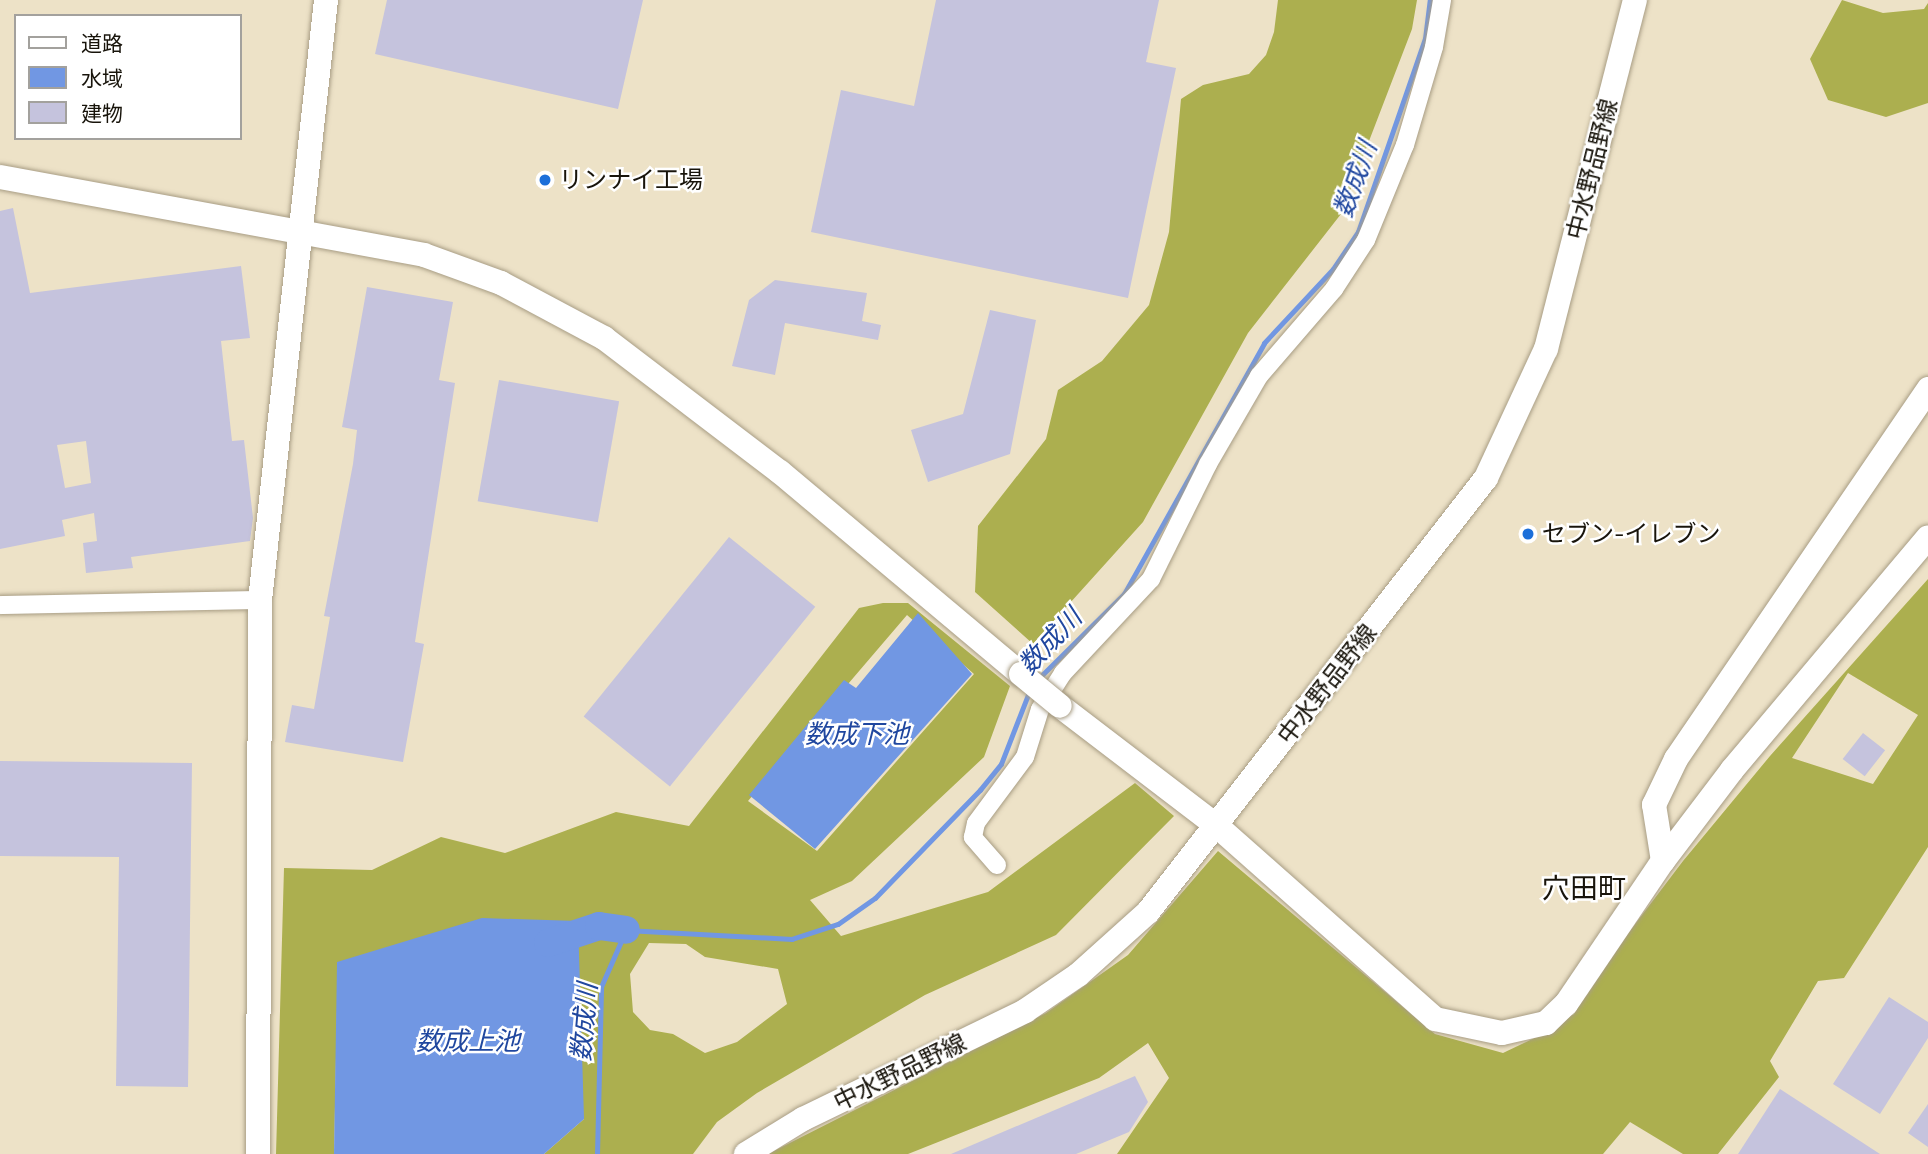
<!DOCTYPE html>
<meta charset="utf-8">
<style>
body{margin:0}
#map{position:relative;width:1928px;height:1154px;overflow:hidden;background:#ede2c7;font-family:"Titillium Web","Noto Sans JP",sans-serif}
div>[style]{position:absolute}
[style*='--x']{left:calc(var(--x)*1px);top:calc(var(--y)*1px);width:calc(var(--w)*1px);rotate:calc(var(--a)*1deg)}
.forest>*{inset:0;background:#acaf4f}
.water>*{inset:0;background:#7197e3}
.stream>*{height:4.5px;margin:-2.25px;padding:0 2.25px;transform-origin:2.25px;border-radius:2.25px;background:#7197e3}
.river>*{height:28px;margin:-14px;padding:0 14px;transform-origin:14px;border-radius:14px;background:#7197e3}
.building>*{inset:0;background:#c5c3dd;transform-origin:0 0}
.roads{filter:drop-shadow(0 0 2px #a89d84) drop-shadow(0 0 2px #a89d84)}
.street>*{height:18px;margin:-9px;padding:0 9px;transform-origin:9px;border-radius:9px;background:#fff}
.secondary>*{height:24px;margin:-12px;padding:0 12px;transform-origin:12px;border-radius:12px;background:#fff}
.bridges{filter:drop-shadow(0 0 2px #a89d84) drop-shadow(0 0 2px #a89d84)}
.secondary-bridge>*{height:24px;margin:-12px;padding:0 12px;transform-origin:12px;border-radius:12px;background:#fff}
.dots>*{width:19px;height:19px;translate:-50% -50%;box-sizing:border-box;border:4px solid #fff;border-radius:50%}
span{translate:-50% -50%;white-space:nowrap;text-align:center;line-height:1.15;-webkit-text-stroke:5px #fff;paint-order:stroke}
.street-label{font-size:24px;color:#18140b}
.poi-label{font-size:24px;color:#18140b}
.left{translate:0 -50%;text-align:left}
.water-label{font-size:26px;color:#20479f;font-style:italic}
.quarter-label{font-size:28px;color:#18140b}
.legend{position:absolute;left:14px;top:14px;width:228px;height:126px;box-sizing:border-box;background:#fff;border:2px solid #a3a19d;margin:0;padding:9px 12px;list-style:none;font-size:21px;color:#18140b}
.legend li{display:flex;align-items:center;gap:14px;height:35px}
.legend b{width:35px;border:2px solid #a3a19d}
</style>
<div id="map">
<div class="forest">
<i style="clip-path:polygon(1278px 0,1417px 0,1412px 29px,1341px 214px,1248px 333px,1143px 522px,1033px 644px,975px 592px,978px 526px,1046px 439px,1058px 390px,1102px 361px,1149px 305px,1169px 232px,1181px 99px,1203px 85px,1249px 74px,1266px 55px,1274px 32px)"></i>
<i style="clip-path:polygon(1842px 0,1883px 13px,1924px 9px,1928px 3px,1928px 103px,1886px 117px,1828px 100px,1810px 59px)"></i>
<i style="clip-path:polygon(evenodd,1928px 579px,1928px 847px,1844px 978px,1818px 981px,1770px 1061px,1779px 1077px,1718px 1154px,1683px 1154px,1630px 1122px,1603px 1154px,1117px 1154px,1169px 1078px,1148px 1043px,1099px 1078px,908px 1154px,768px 1154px,1046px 1013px,1128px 955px,1218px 851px,1435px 1034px,1503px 1053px,1557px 1027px,1683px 861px,1770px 756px,1928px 579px,1848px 673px,1918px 715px,1873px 784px,1792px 758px,1848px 673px)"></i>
<i style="clip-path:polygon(evenodd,883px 603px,908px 603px,1010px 686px,984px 757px,852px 881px,810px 900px,841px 936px,988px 892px,1135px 783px,1174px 816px,1056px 935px,925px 995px,757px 1093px,717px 1122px,693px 1154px,544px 1154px,584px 1119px,338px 962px,334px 1154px,276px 1154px,284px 868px,372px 870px,441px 837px,505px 853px,616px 812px,689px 826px,859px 608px,883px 603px,907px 615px,974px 674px,817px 851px,748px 801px,907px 615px,883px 603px,649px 943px,686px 944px,705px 957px,778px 969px,787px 1004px,737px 1042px,705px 1053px,673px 1034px,650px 1030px,633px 1012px,630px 974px,649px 943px)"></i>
</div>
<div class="water">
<i style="clip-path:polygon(918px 613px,972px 674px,815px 849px,749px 795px,844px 680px,856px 688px)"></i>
<i style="clip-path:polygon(482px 918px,578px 921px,584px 1119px,544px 1154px,334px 1154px,337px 962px)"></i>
</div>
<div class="stream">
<i style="--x:1038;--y:679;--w:121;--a:-44.7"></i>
<i style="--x:1124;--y:594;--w:287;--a:-60.8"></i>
<i style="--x:1264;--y:343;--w:101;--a:-47"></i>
<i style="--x:1333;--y:269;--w:45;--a:-56"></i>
<i style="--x:1358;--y:232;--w:204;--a:-70.9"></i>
<i style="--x:1425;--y:39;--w:39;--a:-83"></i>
<i style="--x:597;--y:1154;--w:167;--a:-88.6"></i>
<i style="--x:601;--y:987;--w:62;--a:-66.3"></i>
<i style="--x:626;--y:930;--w:166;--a:3.1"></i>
<i style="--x:792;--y:939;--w:48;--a:-18.1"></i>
<i style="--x:838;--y:924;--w:45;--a:-35.1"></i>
<i style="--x:875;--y:898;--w:151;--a:-45.8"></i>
<i style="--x:980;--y:790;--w:33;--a:-51"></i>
<i style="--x:1001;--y:764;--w:77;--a:-68.7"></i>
</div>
<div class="river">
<i style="--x:548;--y:943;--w:54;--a:-18.4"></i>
<i style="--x:599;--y:926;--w:27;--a:8"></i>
</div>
<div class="building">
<i style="clip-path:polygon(387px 0,643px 0,618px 109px,375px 54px)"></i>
<i style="clip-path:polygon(936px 0,1159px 0,1146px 62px,1176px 68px,1128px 298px,811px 232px,841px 90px,914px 106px)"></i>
<i style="clip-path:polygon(evenodd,13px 208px,30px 293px,241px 266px,250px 338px,221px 341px,232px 441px,244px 440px,253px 518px,250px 541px,131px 557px,133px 568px,86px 573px,83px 543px,97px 541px,94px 513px,62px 520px,65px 536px,0 549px,0 211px,13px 208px,86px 441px,91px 483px,65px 488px,57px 445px,86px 441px)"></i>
<i style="clip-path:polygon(775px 280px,867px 293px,862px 321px,881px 325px,878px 340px,785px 323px,775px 375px,732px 366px,749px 300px)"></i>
<i style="clip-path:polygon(367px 287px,453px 302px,439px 380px,455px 383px,415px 642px,424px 644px,403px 762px,285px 742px,292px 705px,314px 709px,330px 617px,324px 616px,353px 464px,357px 430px,342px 427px)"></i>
<i style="clip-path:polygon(990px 310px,1036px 320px,1010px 454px,928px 482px,911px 430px,963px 414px)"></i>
<i style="left:499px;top:380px;width:122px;height:123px;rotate:10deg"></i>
<i style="left:729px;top:537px;width:111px;height:231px;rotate:39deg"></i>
<i style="left:1863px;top:733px;width:28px;height:33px;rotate:38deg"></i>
<i style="clip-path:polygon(0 761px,192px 763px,188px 1087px,116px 1086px,119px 857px,0 856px)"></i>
<i style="clip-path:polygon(1889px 997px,1928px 1022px,1928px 1038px,1880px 1114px,1833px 1084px)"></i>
<i style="clip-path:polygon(1135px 1076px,1148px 1102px,1129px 1132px,1076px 1154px,951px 1154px)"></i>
<i style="clip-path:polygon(1780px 1089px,1880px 1154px,1738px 1154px)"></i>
<i style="clip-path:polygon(1928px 1104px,1928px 1147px,1908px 1133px)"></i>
</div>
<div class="roads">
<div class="street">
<i style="--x:0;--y:605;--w:260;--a:-1.1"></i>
<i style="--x:997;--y:865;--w:37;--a:-131"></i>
<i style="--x:973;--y:837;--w:14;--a:-78"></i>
<i style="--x:976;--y:823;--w:82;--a:-53.4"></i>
<i style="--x:1025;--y:757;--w:50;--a:-72.6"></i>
<i style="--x:1040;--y:709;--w:43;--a:-57.4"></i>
<i style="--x:1063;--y:673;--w:129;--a:-46.9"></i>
<i style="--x:1151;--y:579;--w:128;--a:-63.6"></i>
<i style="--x:1208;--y:464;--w:102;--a:-59.9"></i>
<i style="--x:1259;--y:376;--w:115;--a:-49.2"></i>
<i style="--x:1334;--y:289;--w:59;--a:-56.9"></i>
<i style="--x:1366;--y:240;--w:103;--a:-67.7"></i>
<i style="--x:1405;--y:145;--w:102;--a:-73.5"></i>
<i style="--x:1434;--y:47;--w:48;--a:-80.3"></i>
</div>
<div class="secondary">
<i style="--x:0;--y:177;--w:431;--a:10.4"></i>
<i style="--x:424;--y:255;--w:82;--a:20"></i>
<i style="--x:501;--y:283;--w:117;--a:28.1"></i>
<i style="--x:604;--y:338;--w:221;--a:37.3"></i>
<i style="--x:780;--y:472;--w:314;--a:40"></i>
<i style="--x:1060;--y:706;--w:198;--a:37.4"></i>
<i style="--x:1217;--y:826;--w:291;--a:41.5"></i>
<i style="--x:1435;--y:1019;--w:68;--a:11.8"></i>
<i style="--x:1502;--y:1033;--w:45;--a:-12.8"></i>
<i style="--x:1546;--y:1023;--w:28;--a:-44"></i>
<i style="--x:1566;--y:1004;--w:173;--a:-55.9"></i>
<i style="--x:1663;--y:861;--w:114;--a:-52.8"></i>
<i style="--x:1732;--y:770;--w:304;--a:-49.9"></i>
<i style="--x:1663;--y:861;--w:57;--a:-99.1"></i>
<i style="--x:1654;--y:805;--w:51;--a:-64.4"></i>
<i style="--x:1676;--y:759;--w:448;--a:-55.7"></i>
<i style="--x:258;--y:1154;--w:554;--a:-89.79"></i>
<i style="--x:260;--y:600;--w:604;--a:-83.72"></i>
<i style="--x:746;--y:1154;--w:67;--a:-31.6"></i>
<i style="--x:803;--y:1119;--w:247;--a:-25.9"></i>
<i style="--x:1025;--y:1011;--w:64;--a:-34.2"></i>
<i style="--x:1078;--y:975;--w:94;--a:-42"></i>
<i style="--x:1148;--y:912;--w:550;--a:-52.09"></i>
<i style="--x:1486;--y:478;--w:142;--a:-65.1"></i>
<i style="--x:1546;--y:349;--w:360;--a:-75.7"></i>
</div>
</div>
<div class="bridges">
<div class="secondary-bridge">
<i style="--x:1021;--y:674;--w:50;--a:39.4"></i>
</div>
</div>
<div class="dots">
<i style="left:545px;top:180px;background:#1c6fd9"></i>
<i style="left:1528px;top:534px;background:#1c6fd9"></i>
</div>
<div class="street-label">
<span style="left:1592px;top:169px;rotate:-76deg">中水野品野線</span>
<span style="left:1327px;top:684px;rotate:-52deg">中水野品野線</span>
<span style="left:900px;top:1072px;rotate:-26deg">中水野品野線</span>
</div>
<div class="poi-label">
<span class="left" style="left:559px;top:180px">リンナイ工場</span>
<span class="left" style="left:1542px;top:534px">セブン-イレブン</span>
</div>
<div class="water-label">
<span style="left:1355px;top:179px;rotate:-70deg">数成川</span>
<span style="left:1050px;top:641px;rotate:-47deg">数成川</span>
<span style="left:857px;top:734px">数成下池</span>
<span style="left:584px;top:1022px;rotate:-85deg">数成川</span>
<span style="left:468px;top:1041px">数成上池</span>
</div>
<div class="quarter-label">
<span style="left:1584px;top:888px">穴田町</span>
</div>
<ul class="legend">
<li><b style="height:9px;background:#fff"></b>道路</li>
<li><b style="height:19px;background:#7197e3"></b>水域</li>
<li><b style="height:19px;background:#c5c3dd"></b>建物</li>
</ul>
</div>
